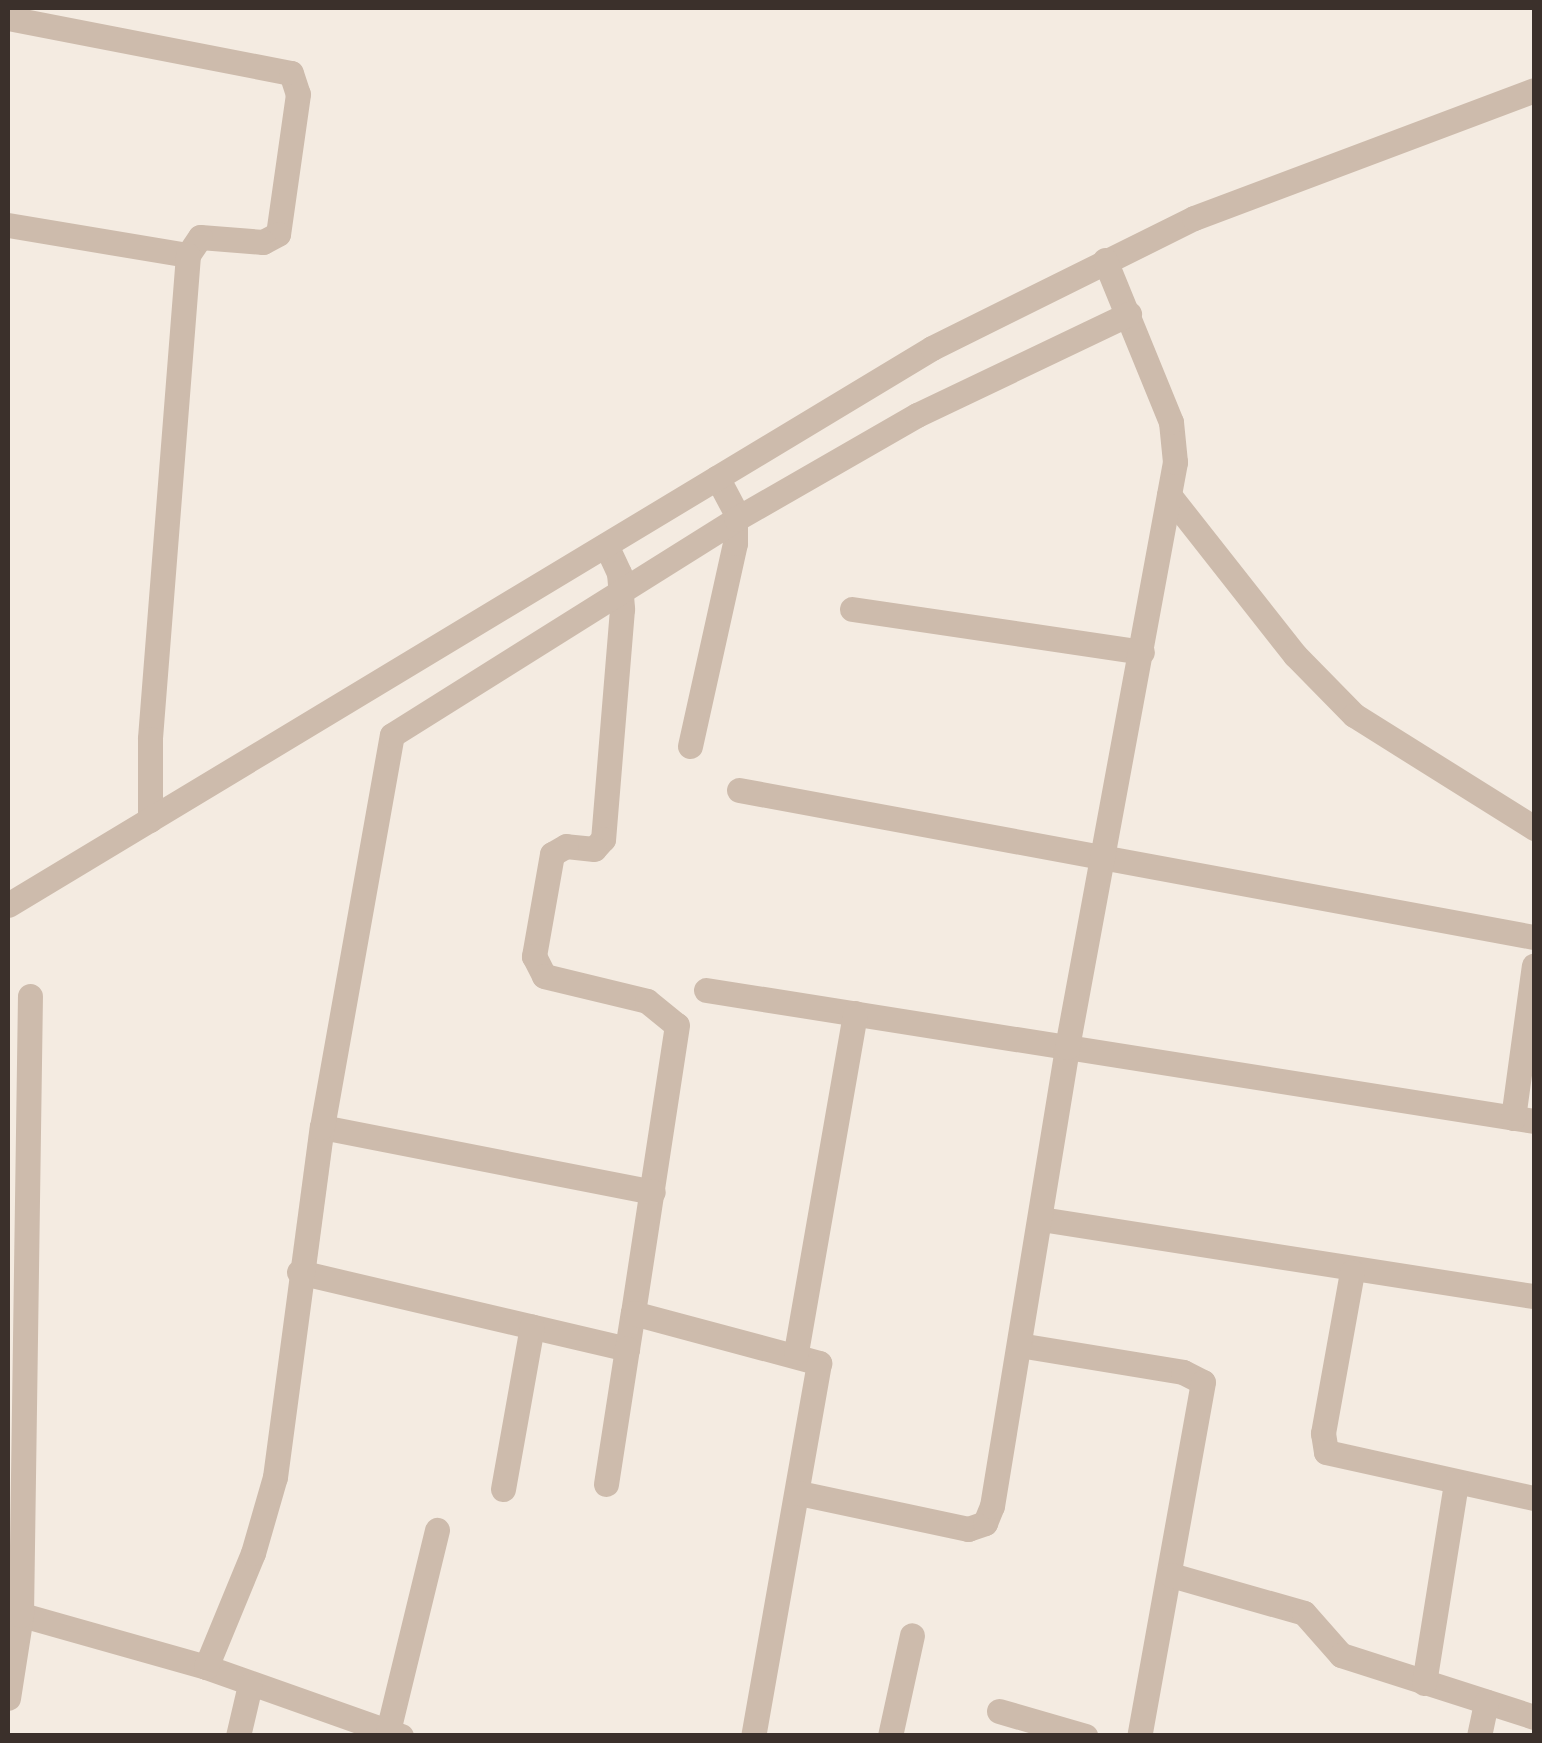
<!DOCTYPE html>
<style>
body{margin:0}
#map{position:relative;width:1542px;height:1743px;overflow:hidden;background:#f4ebe1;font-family:"Roboto Condensed",sans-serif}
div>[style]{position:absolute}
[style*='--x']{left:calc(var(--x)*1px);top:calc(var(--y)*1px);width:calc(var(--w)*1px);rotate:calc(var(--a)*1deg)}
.minor>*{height:25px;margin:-12.5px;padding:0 12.5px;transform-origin:12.5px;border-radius:12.5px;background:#cdbbac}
span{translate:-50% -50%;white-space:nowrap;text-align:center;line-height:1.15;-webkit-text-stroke:9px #fbf5ee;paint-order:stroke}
.frame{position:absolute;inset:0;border:10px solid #3b302b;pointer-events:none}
</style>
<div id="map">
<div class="minor">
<i style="--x:8;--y:18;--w:288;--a:11"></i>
<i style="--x:291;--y:73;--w:22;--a:72"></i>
<i style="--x:298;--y:94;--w:141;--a:98.1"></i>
<i style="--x:278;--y:234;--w:17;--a:152"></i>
<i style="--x:263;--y:242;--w:63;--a:-175.5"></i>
<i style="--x:200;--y:237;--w:22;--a:124"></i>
<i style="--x:8;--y:225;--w:182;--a:9.5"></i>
<i style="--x:188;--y:255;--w:485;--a:94.5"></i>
<i style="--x:150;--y:739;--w:81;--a:90"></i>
<i style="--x:1169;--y:495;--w:204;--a:51.8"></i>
<i style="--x:1295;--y:655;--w:84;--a:45.5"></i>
<i style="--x:1354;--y:715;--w:213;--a:32.1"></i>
<i style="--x:606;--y:545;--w:31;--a:65"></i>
<i style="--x:619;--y:573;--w:36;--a:85"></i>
<i style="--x:622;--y:609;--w:231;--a:94.7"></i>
<i style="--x:603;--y:839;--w:13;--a:132"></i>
<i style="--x:594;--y:849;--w:28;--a:-174"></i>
<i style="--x:566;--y:846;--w:16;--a:150"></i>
<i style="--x:552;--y:854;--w:104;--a:100"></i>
<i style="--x:534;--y:956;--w:22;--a:63"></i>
<i style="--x:544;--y:976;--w:106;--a:13.6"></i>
<i style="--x:647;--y:1001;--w:38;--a:39"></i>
<i style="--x:677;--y:1025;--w:291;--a:98.7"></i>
<i style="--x:852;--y:609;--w:293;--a:8.4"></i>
<i style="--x:690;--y:746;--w:208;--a:-77.5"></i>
<i style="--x:735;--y:543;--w:32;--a:-90"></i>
<i style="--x:735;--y:511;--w:38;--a:-118"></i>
<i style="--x:739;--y:790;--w:808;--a:10.48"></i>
<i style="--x:8;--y:905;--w:1079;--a:-31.08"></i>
<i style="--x:932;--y:348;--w:292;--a:-26.4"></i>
<i style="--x:1194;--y:218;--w:363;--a:-20.6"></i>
<i style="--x:706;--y:990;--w:838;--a:8.99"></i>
<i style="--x:1513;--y:1118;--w:154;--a:-82.2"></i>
<i style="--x:322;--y:1127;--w:337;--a:11.1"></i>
<i style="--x:1041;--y:1219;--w:499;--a:8.9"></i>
<i style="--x:299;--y:1272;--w:337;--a:13.2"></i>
<i style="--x:627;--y:1349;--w:36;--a:-81"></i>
<i style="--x:633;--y:1313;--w:193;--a:15"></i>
<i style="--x:819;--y:1363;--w:379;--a:100"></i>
<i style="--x:1352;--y:1272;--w:164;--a:100.2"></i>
<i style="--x:1323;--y:1433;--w:19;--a:81"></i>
<i style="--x:1326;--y:1452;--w:213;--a:12.5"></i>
<i style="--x:1019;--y:1345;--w:166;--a:9.3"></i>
<i style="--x:1183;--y:1372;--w:22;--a:27"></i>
<i style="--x:1203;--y:1382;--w:360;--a:100.2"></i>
<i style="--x:796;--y:1352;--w:344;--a:-80.1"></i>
<i style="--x:606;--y:1484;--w:137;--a:-81.2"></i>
<i style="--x:503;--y:1489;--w:165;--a:-79.9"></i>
<i style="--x:799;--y:1493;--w:173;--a:12"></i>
<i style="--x:968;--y:1529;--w:18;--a:-19"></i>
<i style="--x:985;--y:1523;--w:18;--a:-68"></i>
<i style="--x:992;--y:1506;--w:465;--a:-80.7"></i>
<i style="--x:1067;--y:1047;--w:595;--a:-79.54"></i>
<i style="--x:1175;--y:462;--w:40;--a:-95.7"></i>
<i style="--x:1171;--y:422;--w:175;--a:-112.2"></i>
<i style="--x:1171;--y:1575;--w:138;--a:15.9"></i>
<i style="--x:1304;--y:1613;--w:56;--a:48.6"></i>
<i style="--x:1341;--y:1655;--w:203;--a:17.8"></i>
<i style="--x:8;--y:1611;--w:206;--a:15.8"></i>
<i style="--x:206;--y:1667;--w:207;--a:19.5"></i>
<i style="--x:206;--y:1667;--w:123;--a:-67.6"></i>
<i style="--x:253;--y:1553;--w:79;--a:-73.9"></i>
<i style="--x:275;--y:1477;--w:353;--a:-82.4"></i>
<i style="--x:322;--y:1127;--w:398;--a:-79.9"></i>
<i style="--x:392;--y:735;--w:406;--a:-32.1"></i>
<i style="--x:736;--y:519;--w:209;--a:-29.9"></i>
<i style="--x:917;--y:415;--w:235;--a:-25.5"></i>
<i style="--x:1424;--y:1683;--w:203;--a:-80.9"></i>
<i style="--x:8;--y:1698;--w:84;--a:-81.1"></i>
<i style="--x:21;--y:1615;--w:619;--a:-89.17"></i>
<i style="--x:999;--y:1711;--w:90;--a:16.2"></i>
<i style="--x:388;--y:1731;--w:207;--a:-76.3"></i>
<i style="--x:238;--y:1736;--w:52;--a:-76.8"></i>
<i style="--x:890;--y:1736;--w:103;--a:-77.7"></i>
<i style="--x:1479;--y:1736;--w:35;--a:-78"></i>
</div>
<div class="frame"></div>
</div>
